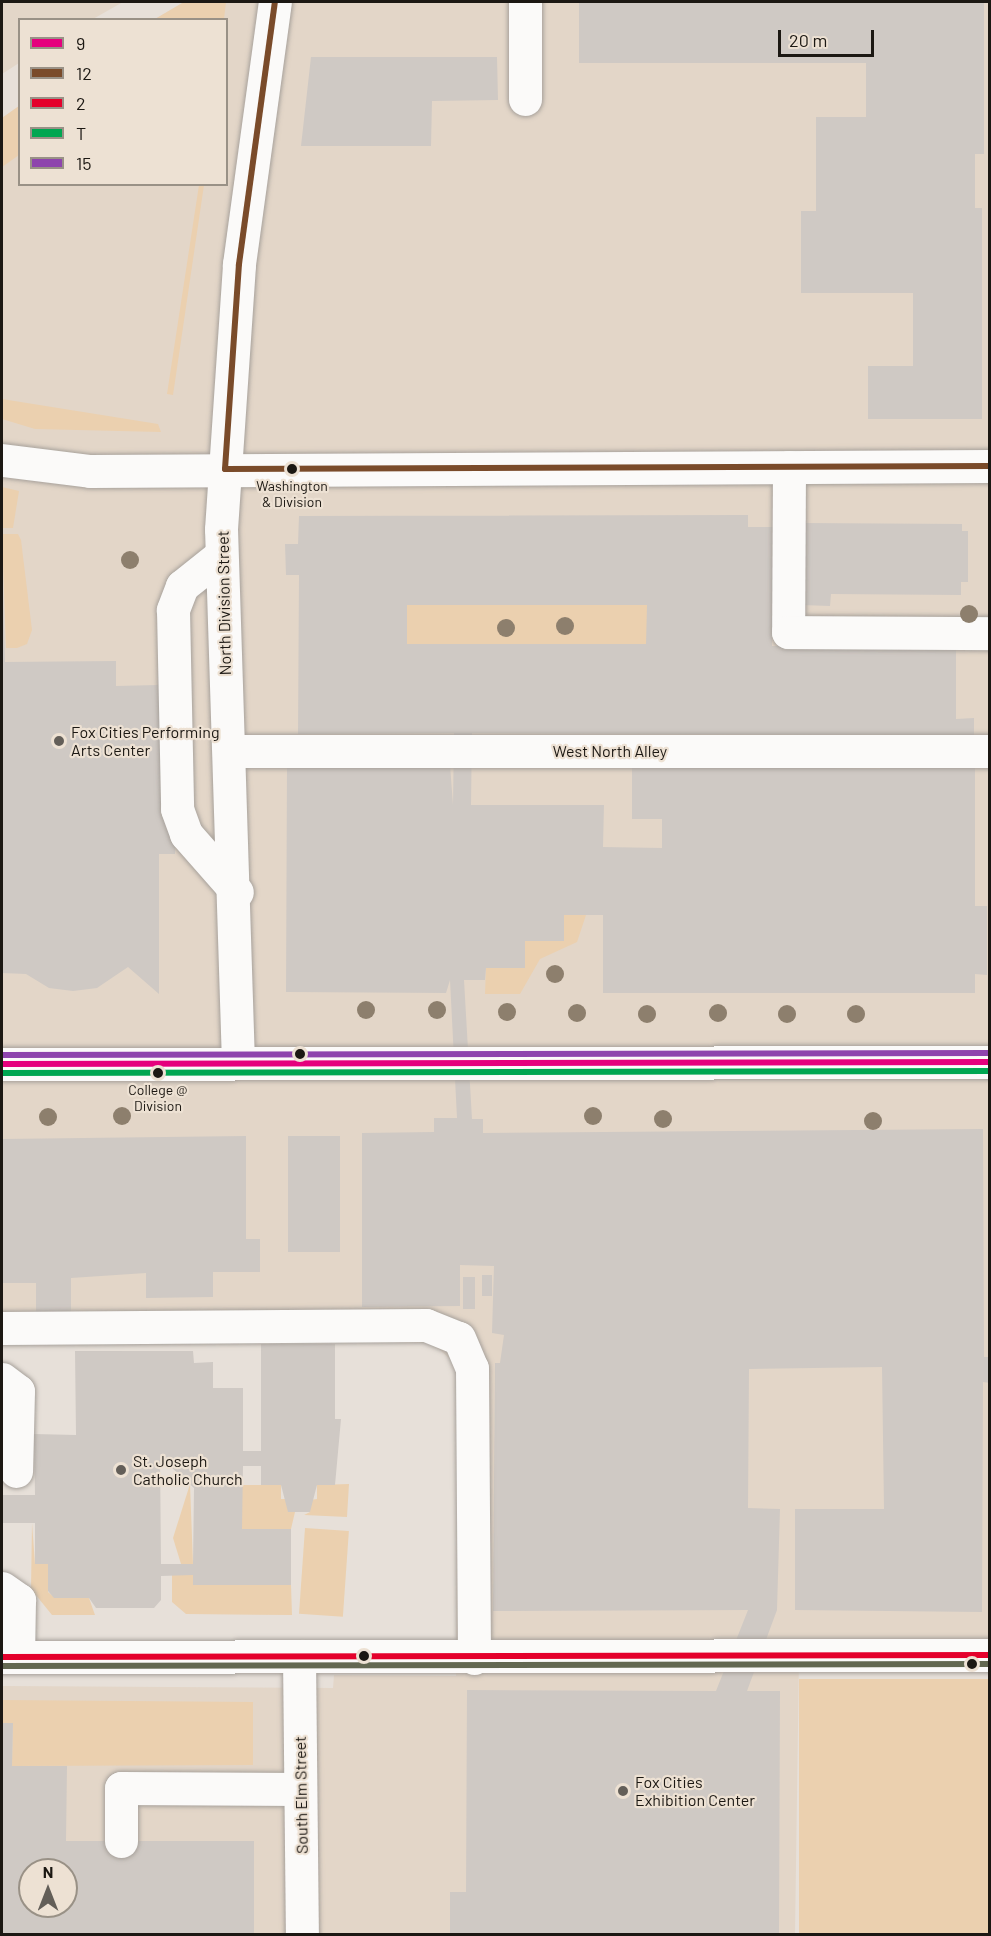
<!DOCTYPE html>
<style>
body{margin:0}
#map{position:relative;width:991px;height:1936px;overflow:hidden;background:#e7e0d9;font-family:Barlow,sans-serif}
div>[style]{position:absolute}
[style*='--x']{left:calc(var(--x)*1px);top:calc(var(--y)*1px);width:calc(var(--w)*1px);rotate:calc(var(--a)*1deg)}
.built>*{inset:0;background:#e3d6c8}
.green>*{inset:0;background:#ebd0af;transform-origin:0 0}
.building>*{inset:0;background:#cfc9c4;transform-origin:0 0}
.roads{filter:drop-shadow(0 0 2px #a7a19b) drop-shadow(0 0 2px #a7a19b)}
.minor>*{height:33px;margin:-16.5px;padding:0 16.5px;transform-origin:16.5px;border-radius:16.5px;background:#fbfaf9}
.major>*{height:33px;margin:-16.5px;padding:0 16.5px;transform-origin:16.5px;border-radius:16.5px;background:#fbfaf9}
.bus-1>*{height:6px;margin:-3px;padding:0 3px;transform-origin:3px;border-radius:3px;background:#e5007d}
.bus-2>*{height:6px;margin:-3px;padding:0 3px;transform-origin:3px;border-radius:3px;background:#7a4b2a}
.bus-3>*{height:6px;margin:-3px;padding:0 3px;transform-origin:3px;border-radius:3px;background:#e4002b}
.bus-4>*{height:6px;margin:-3px;padding:0 3px;transform-origin:3px;border-radius:3px;background:#00a651}
.bus-5>*{height:6px;margin:-3px;padding:0 3px;transform-origin:3px;border-radius:3px;background:#8e44ad}
.bus-6>*{height:6px;margin:-3px;padding:0 3px;transform-origin:3px;border-radius:3px;background:#636851}
.trees>*{width:18px;height:18px;margin:-9px;border-radius:50%;background:#8d7f6d}
.dots>*{width:16px;height:16px;translate:-50% -50%;box-sizing:border-box;border:3px solid #ede1d3;border-radius:50%}
span{translate:-50% -50%;white-space:nowrap;text-align:center;line-height:1.15;-webkit-text-stroke:4.5px #ede1d3;paint-order:stroke}
.bus-label{font-size:14px;color:#1c1813}
.street-label{font-size:16px;color:#1c1813}
.poi-label{font-size:16px;color:#1c1813}
.left{translate:0 -50%;text-align:left}
.frame{position:absolute;inset:0;border:3px solid #1c1813;pointer-events:none}
.legend{position:absolute;left:18px;top:18px;width:210px;height:168px;box-sizing:border-box;background:#ede1d3;border:2px solid #999186;margin:0;padding:8px 10px;list-style:none;font-size:18px;color:#1c1813}
.legend li{display:flex;align-items:center;gap:12px;height:30px}
.legend b{width:30px;border:2px solid #999186}
.north{position:absolute;left:18px;top:1858px;width:60px;height:60px;box-sizing:border-box;background:#ede1d3;border:2px solid #999186;border-radius:50%;rotate:0deg;font-size:16px;font-weight:700;line-height:24px;text-align:center;color:#1c1813}
.north::after{content:'';display:block;margin:auto;width:21px;height:27px;background:#635e58;clip-path:polygon(50% 0,100% 100%,50% 72%,0 100%)}
.scale{position:absolute;left:778px;top:30px;width:96px;height:27px;box-sizing:border-box;border:3px solid #1c1813;border-top:0;padding-left:8px;font-size:18px;line-height:21px;white-space:nowrap;color:#1c1813;-webkit-text-stroke:4px #ede1d3;paint-order:stroke}
</style>
<div id="map">
<div class="built">
<i style="clip-path:polygon(2px 2px,123px 2px,93px 19px,20px 20px,19px 63px,2px 74px)"></i>
<i style="clip-path:polygon(evenodd,184px 2px,989px 2px,989px 1655px,799px 1657px,795px 1934px,2px 1934px,2px 1686px,333px 1688px,334px 1675px,456px 1676px,458px 1366px,432px 1343px,2px 1336px,2px 118px,19px 106px,20px 184px,226px 184px,226px 20px,155px 19px,184px 2px,30px 1870px,66px 1870px,66px 1906px,30px 1906px,30px 1870px)"></i>
</div>
<div class="green">
<i style="clip-path:polygon(184px 2px,226px 2px,224px 19px,155px 19px)"></i>
<i style="clip-path:polygon(19px 106px,19px 155px,2px 167px,2px 118px)"></i>
<i style="clip-path:polygon(199px 185px,204px 185px,173px 395px,167px 394px)"></i>
<i style="clip-path:polygon(2px 399px,158px 424px,161px 432px,35px 429px,2px 419px)"></i>
<i style="clip-path:polygon(2px 487px,19px 491px,13px 528px,2px 528px)"></i>
<i style="clip-path:polygon(2px 534px,18px 534px,21px 540px,32px 630px,27px 644px,17px 648px,6px 648px)"></i>
<i style="left:407px;top:605px;width:240px;height:39px"></i>
<i style="clip-path:polygon(564px 915px,586px 915px,577px 942px,540px 959px,520px 994px,485px 994px,486px 968px,525px 941px,564px 941px)"></i>
<i style="clip-path:polygon(190px 1484px,193px 1564px,181px 1564px,173px 1538px)"></i>
<i style="clip-path:polygon(349px 1484px,347px 1517px,304px 1515px,310px 1512px,310px 1500px,317px 1499px,317px 1485px)"></i>
<i style="clip-path:polygon(242px 1485px,281px 1485px,281px 1499px,288px 1499px,295px 1512px,291px 1529px,242px 1529px)"></i>
<i style="clip-path:polygon(32px 1523px,35px 1564px,48px 1564px,48px 1592px,55px 1598px,89px 1598px,95px 1615px,52px 1615px,31px 1589px)"></i>
<i style="left:305px;top:1528px;width:44px;height:86px;rotate:4deg"></i>
<i style="clip-path:polygon(172px 1575px,193px 1575px,194px 1585px,291px 1585px,292px 1615px,186px 1614px,172px 1602px)"></i>
<i style="left:799px;top:1679px;width:190px;height:255px"></i>
<i style="clip-path:polygon(2px 1700px,253px 1702px,253px 1765px,12px 1766px,13px 1724px,2px 1723px)"></i>
</div>
<div class="building">
<i style="clip-path:polygon(579px 2px,984px 2px,984px 154px,975px 154px,975px 208px,982px 208px,982px 419px,868px 419px,868px 366px,913px 366px,913px 293px,801px 293px,801px 211px,816px 211px,816px 117px,866px 117px,866px 63px,579px 63px)"></i>
<i style="clip-path:polygon(311px 57px,497px 57px,498px 100px,432px 101px,431px 146px,301px 146px)"></i>
<i style="clip-path:polygon(evenodd,748px 515px,748px 527px,774px 527px,772px 646px,956px 646px,956px 719px,974px 718px,974px 735px,472px 733px,471px 805px,604px 805px,603px 847px,662px 848px,662px 819px,632px 819px,632px 764px,880px 769px,880px 762px,975px 762px,975px 906px,987px 906px,987px 975px,975px 974px,975px 993px,603px 993px,603px 915px,564px 915px,564px 941px,525px 941px,525px 968px,486px 968px,485px 980px,464px 980px,472px 1119px,483px 1119px,483px 1133px,983px 1129px,984px 1357px,990px 1357px,990px 1383px,983px 1382px,982px 1612px,795px 1610px,795px 1509px,884px 1509px,882px 1367px,749px 1369px,748px 1508px,780px 1509px,777px 1610px,747px 1691px,780px 1691px,779px 1934px,450px 1934px,450px 1892px,466px 1892px,467px 1690px,716px 1691px,748px 1610px,493px 1611px,495px 1363px,500px 1363px,504px 1335px,492px 1333px,494px 1266px,460px 1265px,460px 1306px,362px 1307px,362px 1133px,434px 1132px,434px 1118px,457px 1118px,450px 980px,446px 993px,286px 992px,287px 765px,450px 765px,453px 805px,454px 733px,298px 734px,299px 575px,286px 575px,285px 544px,298px 544px,299px 516px,748px 515px,407px 605px,647px 605px,646px 644px,407px 644px,407px 605px)"></i>
<i style="clip-path:polygon(802px 523px,962px 524px,962px 531px,968px 531px,968px 582px,961px 582px,961px 595px,831px 594px,830px 606px,801px 605px)"></i>
<i style="clip-path:polygon(2px 555px,5px 662px,116px 661px,116px 686px,158px 685px,158px 674px,177px 673px,175px 854px,159px 854px,159px 994px,128px 967px,97px 988px,73px 991px,49px 988px,26px 974px,2px 973px)"></i>
<i style="clip-path:polygon(246px 1136px,246px 1239px,260px 1239px,260px 1272px,213px 1272px,213px 1297px,146px 1298px,146px 1273px,71px 1278px,71px 1312px,36px 1312px,36px 1283px,2px 1283px,2px 1139px)"></i>
<i style="left:288px;top:1136px;width:52px;height:116px"></i>
<i style="left:482px;top:1275px;width:10px;height:21px"></i>
<i style="left:463px;top:1277px;width:12px;height:32px"></i>
<i style="clip-path:polygon(evenodd,261px 1344px,335px 1344px,335px 1419px,341px 1419px,335px 1485px,317px 1485px,310px 1512px,288px 1512px,281px 1485px,261px 1485px,261px 1466px,243px 1466px,242px 1529px,291px 1529px,291px 1585px,193px 1585px,193px 1575px,161px 1576px,161px 1600px,154px 1608px,96px 1608px,89px 1598px,54px 1598px,48px 1591px,48px 1564px,35px 1564px,35px 1523px,2px 1523px,2px 1495px,35px 1495px,34px 1434px,76px 1435px,75px 1351px,193px 1351px,194px 1363px,213px 1362px,213px 1388px,243px 1388px,243px 1451px,261px 1451px,261px 1344px,160px 1457px,194px 1488px,193px 1564px,161px 1564px,160px 1457px)"></i>
<i style="clip-path:polygon(evenodd,2px 1723px,13px 1723px,12px 1766px,67px 1766px,66px 1841px,254px 1841px,254px 1934px,2px 1934px,2px 1723px,30px 1870px,66px 1870px,66px 1906px,30px 1906px,30px 1870px)"></i>
</div>
<div class="roads">
<div class="minor">
<i style="--x:525;--y:99;--w:97;--a:-90"></i>
<i style="--x:2;--y:460;--w:89;--a:7.1"></i>
<i style="--x:90;--y:471;--w:900;--a:-0.32"></i>
<i style="--x:789;--y:467;--w:165;--a:90.3"></i>
<i style="--x:788;--y:632;--w:202;--a:0.3"></i>
<i style="--x:221;--y:555;--w:50;--a:141.5"></i>
<i style="--x:182;--y:586;--w:26;--a:111"></i>
<i style="--x:173;--y:610;--w:199;--a:88.8"></i>
<i style="--x:177;--y:809;--w:27;--a:70"></i>
<i style="--x:186;--y:834;--w:77;--a:48.7"></i>
<i style="--x:230;--y:751;--w:760;--a:0"></i>
<i style="--x:238;--y:1063;--w:534;--a:-91.82"></i>
<i style="--x:221;--y:529;--w:266;--a:-86.1"></i>
<i style="--x:239;--y:264;--w:264;--a:-82.2"></i>
<i style="--x:2;--y:1328;--w:424;--a:-0.4"></i>
<i style="--x:426;--y:1325;--w:35;--a:22"></i>
<i style="--x:459;--y:1338;--w:33;--a:67"></i>
<i style="--x:472;--y:1368;--w:290;--a:89.6"></i>
<i style="--x:2;--y:1379;--w:20;--a:37"></i>
<i style="--x:18;--y:1391;--w:80;--a:91.4"></i>
<i style="--x:2;--y:1588;--w:21;--a:35"></i>
<i style="--x:19;--y:1600;--w:57;--a:91"></i>
<i style="--x:299;--y:1656;--w:278;--a:89.4"></i>
<i style="--x:2;--y:1657;--w:988;--a:-0.12"></i>
<i style="--x:121;--y:1841;--w:53;--a:-90"></i>
<i style="--x:121;--y:1788;--w:179;--a:0.3"></i>
</div>
<div class="major">
<i style="--x:2;--y:1064;--w:988;--a:-0.12"></i>
</div>
</div>
<div class="bus-1">
<i style="--x:2;--y:1064;--w:988;--a:-0.12"></i>
</div>
<div class="bus-2">
<i style="--x:225;--y:469;--w:765;--a:-0.22"></i>
<i style="--x:225;--y:469;--w:205;--a:-86.1"></i>
<i style="--x:239;--y:264;--w:264;--a:-82.2"></i>
</div>
<div class="bus-3">
<i style="--x:2;--y:1657;--w:988;--a:-0.12"></i>
</div>
<div class="bus-4">
<i style="--x:2;--y:1073;--w:988;--a:-0.12"></i>
</div>
<div class="bus-5">
<i style="--x:2;--y:1055;--w:988;--a:-0.12"></i>
</div>
<div class="bus-6">
<i style="--x:2;--y:1666;--w:988;--a:-0.12"></i>
</div>
<div class="trees">
<i style="left:130px;top:560px"></i>
<i style="left:969px;top:614px"></i>
<i style="left:565px;top:626px"></i>
<i style="left:506px;top:628px"></i>
<i style="left:555px;top:974px"></i>
<i style="left:366px;top:1010px"></i>
<i style="left:437px;top:1010px"></i>
<i style="left:507px;top:1012px"></i>
<i style="left:577px;top:1013px"></i>
<i style="left:718px;top:1013px"></i>
<i style="left:647px;top:1014px"></i>
<i style="left:787px;top:1014px"></i>
<i style="left:856px;top:1014px"></i>
<i style="left:122px;top:1116px"></i>
<i style="left:593px;top:1116px"></i>
<i style="left:48px;top:1117px"></i>
<i style="left:663px;top:1119px"></i>
<i style="left:873px;top:1121px"></i>
</div>
<div class="dots">
<i style="left:292px;top:469px;background:#1c1813"></i>
<i style="left:59px;top:741px;background:#635e58"></i>
<i style="left:300px;top:1054px;background:#1c1813"></i>
<i style="left:158px;top:1073px;background:#1c1813"></i>
<i style="left:121px;top:1470px;background:#635e58"></i>
<i style="left:364px;top:1656px;background:#1c1813"></i>
<i style="left:972px;top:1664px;background:#1c1813"></i>
<i style="left:623px;top:1791px;background:#635e58"></i>
</div>
<div class="bus-label">
<span style="left:292px;top:494px">Washington<br>&amp; Division</span>
<span style="left:158px;top:1098px">College @<br>Division</span>
</div>
<div class="street-label">
<span style="left:224px;top:603px;rotate:-91deg">North Division Street</span>
<span style="left:610px;top:751px">West North Alley</span>
<span style="left:301px;top:1795px;rotate:-91deg">South Elm Street</span>
</div>
<div class="poi-label">
<span class="left" style="left:71px;top:741px">Fox Cities Performing<br>Arts Center</span>
<span class="left" style="left:133px;top:1470px">St. Joseph<br>Catholic Church</span>
<span class="left" style="left:635px;top:1791px">Fox Cities<br>Exhibition Center</span>
</div>
<div class="frame"></div>
<ul class="legend">
<li><b style="height:8px;background:#e5007d"></b>9</li>
<li><b style="height:8px;background:#7a4b2a"></b>12</li>
<li><b style="height:8px;background:#e4002b"></b>2</li>
<li><b style="height:8px;background:#00a651"></b>T</li>
<li><b style="height:8px;background:#8e44ad"></b>15</li>
</ul>
<div class="north">N</div>
<div class="scale">20 m</div>
</div>
